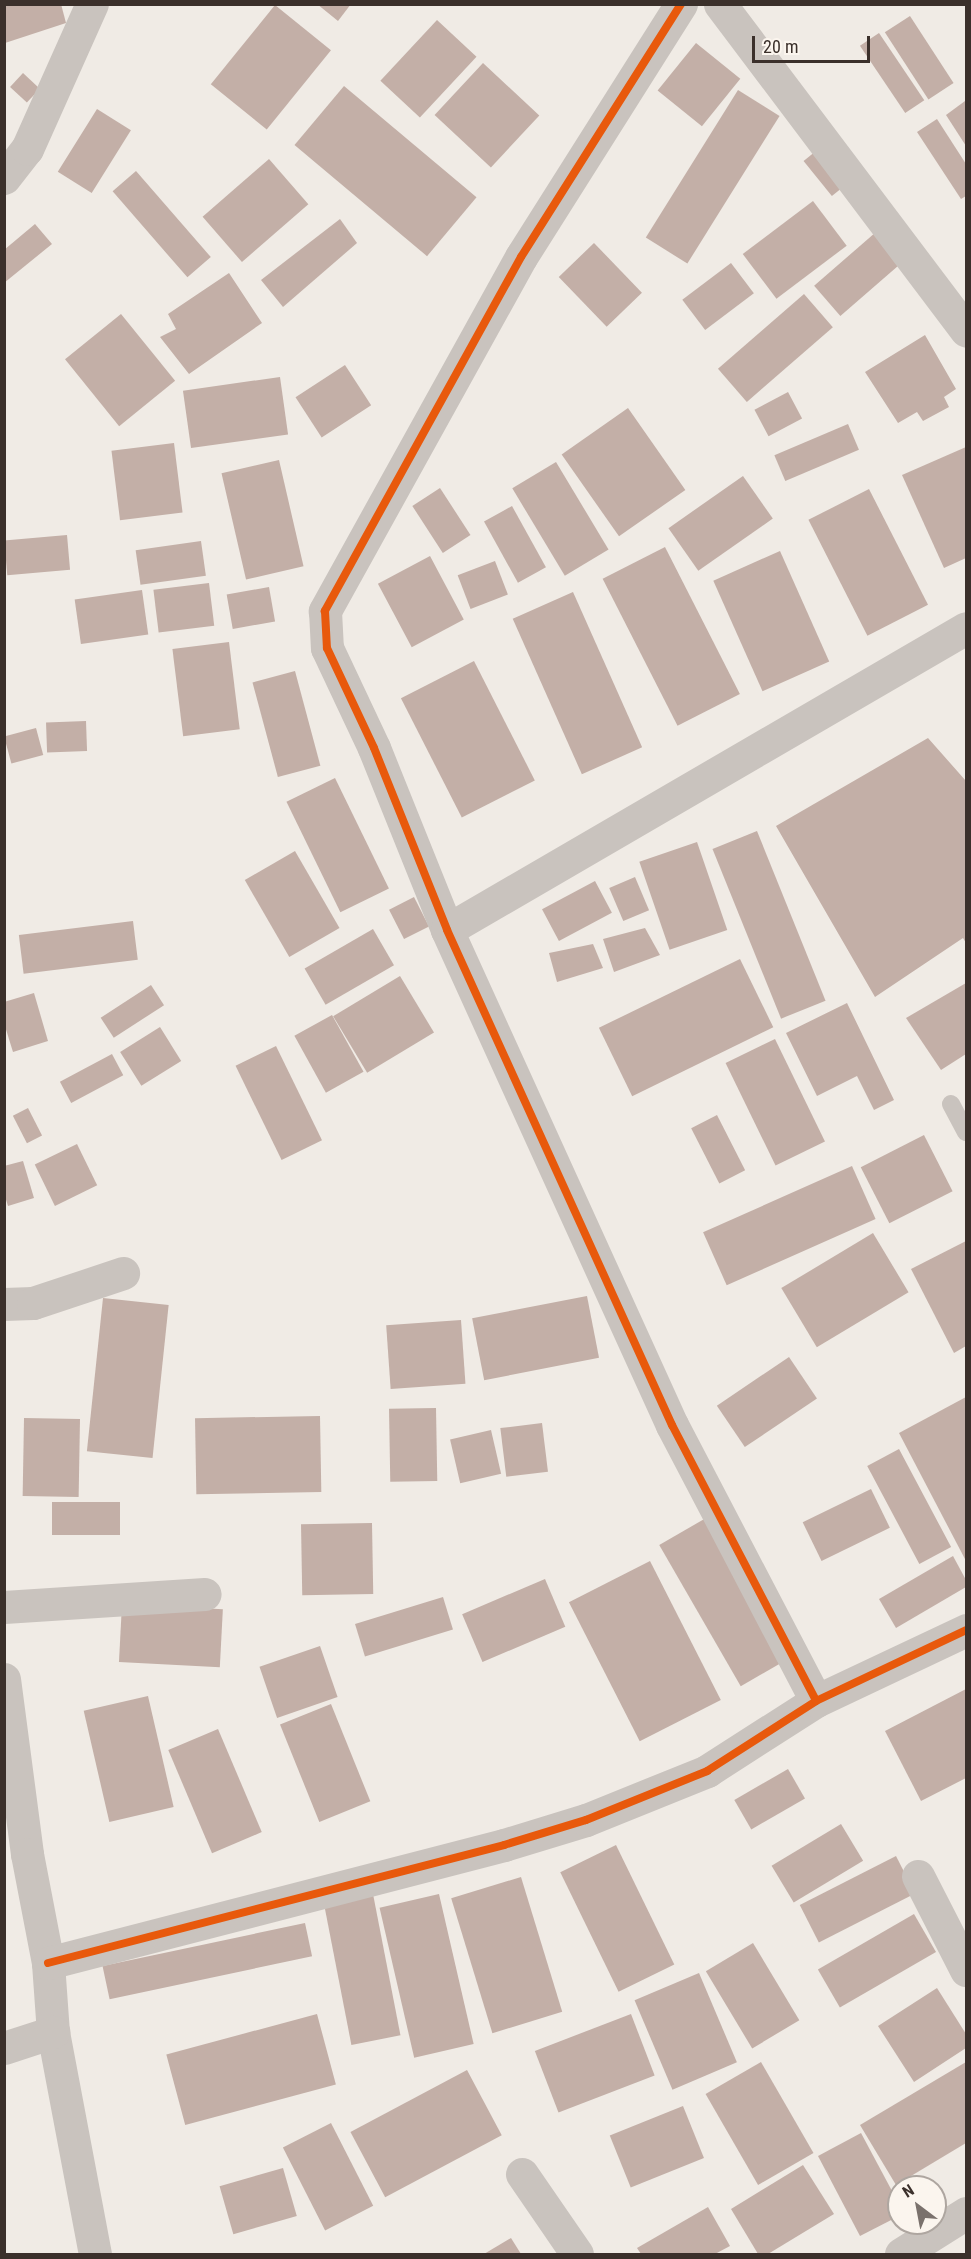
<!DOCTYPE html>
<style>
body{margin:0}
#map{position:relative;width:971px;height:2259px;overflow:hidden;background:#f0ebe5;font-family:"Roboto Condensed",sans-serif}
div>[style]{position:absolute}
[style*='--x']{left:calc(var(--x)*1px);top:calc(var(--y)*1px);width:calc(var(--w)*1px);rotate:calc(var(--a)*1deg)}
.building>*{inset:0;background:#c3afa7;transform-origin:0 0}
.service>*{height:18px;margin:-9px;padding:0 9px;transform-origin:9px;border-radius:9px;background:#c9c3be}
.minor>*{height:33px;margin:-16.5px;padding:0 16.5px;transform-origin:16.5px;border-radius:16.5px;background:#c9c3be}
.cycleway>*{height:8px;margin:-4px;padding:0 4px;transform-origin:4px;border-radius:4px;background:#e8590c}
span{translate:-50% -50%;white-space:nowrap;text-align:center;line-height:1.15;-webkit-text-stroke:5px #fbf5ee;paint-order:stroke}
.frame{position:absolute;inset:0;border:6px solid #3b302b;pointer-events:none}
.north{position:absolute;left:887px;top:2175px;width:60px;height:60px;box-sizing:border-box;background:#fbf5ee;border:2px solid #aea6a0;border-radius:50%;rotate:328deg;font-size:16px;font-weight:700;line-height:24px;text-align:center;color:#3b302b}
.north::after{content:'';display:block;margin:auto;width:21px;height:27px;background:#7a716c;clip-path:polygon(50% 0,100% 100%,50% 72%,0 100%)}
.scale{position:absolute;left:752px;top:36px;width:118px;height:27px;box-sizing:border-box;border:3px solid #3b302b;border-top:0;padding-left:8px;font-size:18px;line-height:21px;white-space:nowrap;color:#3b302b;-webkit-text-stroke:4px #fbf5ee;paint-order:stroke}
</style>
<div id="map">
<div class="building">
<i style="clip-path:polygon(5px 4px,61px 4px,66px 23px,5px 43px)"></i>
<i style="clip-path:polygon(317px 4px,351px 4px,338px 21px)"></i>
<i style="left:275px;top:5px;width:72px;height:102px;rotate:39deg"></i>
<i style="left:910px;top:16px;width:80px;height:30px;rotate:57deg"></i>
<i style="left:437px;top:20px;width:54px;height:83px;rotate:43deg"></i>
<i style="left:879px;top:33px;width:81px;height:23px;rotate:56deg"></i>
<i style="left:696px;top:43px;width:57px;height:61px;rotate:39deg"></i>
<i style="left:483px;top:63px;width:77px;height:71px;rotate:43deg"></i>
<i style="left:23px;top:73px;width:23px;height:19px;rotate:43deg"></i>
<i style="left:344px;top:86px;width:173px;height:77px;rotate:40deg"></i>
<i style="left:738px;top:90px;width:49px;height:174px;rotate:32deg"></i>
<i style="clip-path:polygon(965px 101px,966px 103px,966px 146px,946px 115px)"></i>
<i style="left:97px;top:109px;width:40px;height:74px;rotate:32deg"></i>
<i style="clip-path:polygon(937px 119px,966px 164px,966px 196px,961px 199px,917px 132px)"></i>
<i style="left:816px;top:151px;width:45px;height:16px;rotate:51deg"></i>
<i style="left:269px;top:159px;width:60px;height:88px;rotate:49deg"></i>
<i style="left:136px;top:171px;width:114px;height:31px;rotate:49deg"></i>
<i style="left:813px;top:201px;width:56px;height:88px;rotate:53deg"></i>
<i style="clip-path:polygon(340px 219px,357px 243px,283px 307px,261px 280px)"></i>
<i style="clip-path:polygon(35px 224px,52px 244px,4px 283px,4px 250px)"></i>
<i style="left:876px;top:232px;width:40px;height:82px;rotate:49deg"></i>
<i style="left:594px;top:243px;width:69px;height:49px;rotate:46deg"></i>
<i style="left:731px;top:263px;width:38px;height:61px;rotate:53deg"></i>
<i style="clip-path:polygon(229px 273px,262px 323px,189px 374px,160px 337px,176px 329px,168px 314px)"></i>
<i style="left:804px;top:294px;width:44px;height:114px;rotate:49deg"></i>
<i style="left:121px;top:314px;width:86px;height:72px;rotate:51deg"></i>
<i style="clip-path:polygon(925px 335px,956px 389px,944px 397px,949px 407px,923px 421px,917px 412px,898px 423px,865px 372px)"></i>
<i style="left:345px;top:365px;width:48px;height:59px;rotate:57deg"></i>
<i style="left:280px;top:377px;width:58px;height:98px;rotate:82deg"></i>
<i style="left:788px;top:392px;width:30px;height:38px;rotate:62deg"></i>
<i style="left:628px;top:408px;width:100px;height:81px;rotate:55deg"></i>
<i style="left:848px;top:424px;width:28px;height:80px;rotate:67deg"></i>
<i style="left:174px;top:443px;width:70px;height:63px;rotate:83deg"></i>
<i style="clip-path:polygon(966px 447px,966px 558px,944px 568px,902px 475px)"></i>
<i style="left:279px;top:460px;width:109px;height:59px;rotate:77deg"></i>
<i style="left:556px;top:462px;width:102px;height:51px;rotate:59deg"></i>
<i style="left:743px;top:476px;width:52px;height:91px;rotate:55deg"></i>
<i style="left:440px;top:488px;width:56px;height:33px;rotate:57deg"></i>
<i style="left:869px;top:489px;width:130px;height:68px;rotate:63deg"></i>
<i style="left:512px;top:506px;width:70px;height:32px;rotate:61deg"></i>
<i style="left:67px;top:535px;width:35px;height:63px;rotate:85deg"></i>
<i style="left:201px;top:541px;width:35px;height:66px;rotate:82deg"></i>
<i style="left:665px;top:547px;width:165px;height:70px;rotate:63deg"></i>
<i style="left:780px;top:551px;width:121px;height:73px;rotate:66deg"></i>
<i style="left:430px;top:556px;width:72px;height:59px;rotate:62deg"></i>
<i style="left:495px;top:561px;width:36px;height:40px;rotate:69deg"></i>
<i style="left:209px;top:583px;width:43px;height:56px;rotate:83deg"></i>
<i style="left:269px;top:587px;width:35px;height:43px;rotate:80deg"></i>
<i style="left:142px;top:590px;width:45px;height:68px;rotate:82deg"></i>
<i style="left:573px;top:592px;width:170px;height:66px;rotate:66deg"></i>
<i style="left:229px;top:642px;width:88px;height:57px;rotate:83deg"></i>
<i style="left:474px;top:661px;width:134px;height:82px;rotate:63deg"></i>
<i style="left:295px;top:671px;width:98px;height:44px;rotate:75deg"></i>
<i style="left:86px;top:721px;width:30px;height:40px;rotate:88deg"></i>
<i style="left:36px;top:728px;width:28px;height:33px;rotate:75deg"></i>
<i style="clip-path:polygon(928px 738px,966px 781px,966px 943px,963px 938px,875px 997px,776px 826px)"></i>
<i style="left:335px;top:778px;width:123px;height:54px;rotate:64deg"></i>
<i style="left:757px;top:831px;width:183px;height:48px;rotate:68deg"></i>
<i style="left:697px;top:842px;width:93px;height:61px;rotate:71deg"></i>
<i style="left:295px;top:851px;width:89px;height:58px;rotate:60deg"></i>
<i style="left:635px;top:877px;width:36px;height:28px;rotate:67deg"></i>
<i style="left:595px;top:881px;width:36px;height:60px;rotate:62deg"></i>
<i style="left:414px;top:897px;width:33px;height:28px;rotate:63deg"></i>
<i style="left:133px;top:921px;width:39px;height:115px;rotate:83deg"></i>
<i style="clip-path:polygon(645px 928px,660px 955px,614px 972px,603px 939px)"></i>
<i style="left:373px;top:929px;width:42px;height:79px;rotate:60deg"></i>
<i style="clip-path:polygon(593px 944px,603px 968px,557px 982px,549px 953px)"></i>
<i style="left:740px;top:959px;width:76px;height:157px;rotate:64deg"></i>
<i style="left:400px;top:976px;width:66px;height:78px;rotate:59deg"></i>
<i style="clip-path:polygon(966px 983px,966px 1054px,941px 1070px,906px 1018px)"></i>
<i style="left:151px;top:985px;width:24px;height:60px;rotate:57deg"></i>
<i style="clip-path:polygon(34px 993px,48px 1041px,13px 1052px,4px 1023px,4px 1002px)"></i>
<i style="clip-path:polygon(847px 1003px,894px 1100px,874px 1110px,857px 1076px,817px 1096px,786px 1033px)"></i>
<i style="left:332px;top:1015px;width:65px;height:43px;rotate:61deg"></i>
<i style="left:160px;top:1027px;width:40px;height:47px;rotate:58deg"></i>
<i style="left:775px;top:1039px;width:114px;height:55px;rotate:64deg"></i>
<i style="left:276px;top:1046px;width:105px;height:45px;rotate:64deg"></i>
<i style="left:112px;top:1054px;width:24px;height:59px;rotate:62deg"></i>
<i style="left:28px;top:1108px;width:31px;height:17px;rotate:63deg"></i>
<i style="left:717px;top:1115px;width:62px;height:29px;rotate:63deg"></i>
<i style="left:924px;top:1135px;width:63px;height:71px;rotate:63deg"></i>
<i style="left:77px;top:1144px;width:46px;height:47px;rotate:64deg"></i>
<i style="clip-path:polygon(23px 1161px,34px 1198px,8px 1206px,4px 1193px,4px 1166px)"></i>
<i style="left:852px;top:1166px;width:58px;height:163px;rotate:66deg"></i>
<i style="left:873px;top:1233px;width:69px;height:107px;rotate:59deg"></i>
<i style="clip-path:polygon(966px 1241px,966px 1346px,954px 1353px,911px 1269px)"></i>
<i style="left:587px;top:1296px;width:63px;height:117px;rotate:79deg"></i>
<i style="left:103px;top:1298px;width:66px;height:154px;rotate:6deg"></i>
<i style="left:461px;top:1320px;width:64px;height:75px;rotate:86deg"></i>
<i style="left:789px;top:1357px;width:50px;height:87px;rotate:56deg"></i>
<i style="clip-path:polygon(966px 1397px,966px 1561px,899px 1433px)"></i>
<i style="left:436px;top:1408px;width:73px;height:47px;rotate:89deg"></i>
<i style="left:320px;top:1416px;width:76px;height:125px;rotate:89deg"></i>
<i style="left:80px;top:1419px;width:78px;height:56px;rotate:91deg"></i>
<i style="left:542px;top:1423px;width:49px;height:42px;rotate:83deg"></i>
<i style="left:491px;top:1430px;width:45px;height:42px;rotate:77deg"></i>
<i style="left:899px;top:1449px;width:111px;height:36px;rotate:62deg"></i>
<i style="left:871px;top:1489px;width:43px;height:76px;rotate:64deg"></i>
<i style="left:120px;top:1502px;width:33px;height:68px;rotate:90deg"></i>
<i style="left:706px;top:1518px;width:163px;height:54px;rotate:60deg"></i>
<i style="left:372px;top:1523px;width:71px;height:71px;rotate:89deg"></i>
<i style="clip-path:polygon(953px 1556px,966px 1580px,966px 1587px,896px 1628px,879px 1599px)"></i>
<i style="left:650px;top:1561px;width:156px;height:91px;rotate:63deg"></i>
<i style="left:545px;top:1579px;width:52px;height:90px;rotate:67deg"></i>
<i style="left:443px;top:1597px;width:34px;height:92px;rotate:73deg"></i>
<i style="left:122px;top:1604px;width:101px;height:58px;rotate:3deg"></i>
<i style="left:320px;top:1646px;width:54px;height:64px;rotate:71deg"></i>
<i style="clip-path:polygon(966px 1689px,966px 1778px,921px 1801px,885px 1731px)"></i>
<i style="left:148px;top:1696px;width:114px;height:66px;rotate:77deg"></i>
<i style="left:331px;top:1704px;width:105px;height:55px;rotate:68deg"></i>
<i style="left:218px;top:1729px;width:112px;height:54px;rotate:67deg"></i>
<i style="left:788px;top:1769px;width:34px;height:62px;rotate:60deg"></i>
<i style="left:841px;top:1824px;width:43px;height:81px;rotate:59deg"></i>
<i style="left:616px;top:1845px;width:133px;height:62px;rotate:64deg"></i>
<i style="left:896px;top:1856px;width:42px;height:108px;rotate:63deg"></i>
<i style="left:521px;top:1877px;width:141px;height:73px;rotate:73deg"></i>
<i style="left:373px;top:1894px;width:144px;height:50px;rotate:79deg"></i>
<i style="left:439px;top:1894px;width:154px;height:61px;rotate:77deg"></i>
<i style="left:914px;top:1914px;width:44px;height:111px;rotate:60deg"></i>
<i style="left:305px;top:1923px;width:34px;height:207px;rotate:78deg"></i>
<i style="left:753px;top:1943px;width:90px;height:55px;rotate:59deg"></i>
<i style="left:699px;top:1973px;width:97px;height:70px;rotate:67deg"></i>
<i style="clip-path:polygon(937px 1988px,966px 2034px,966px 2048px,914px 2082px,878px 2026px)"></i>
<i style="left:317px;top:2014px;width:73px;height:156px;rotate:75deg"></i>
<i style="left:631px;top:2014px;width:66px;height:103px;rotate:69deg"></i>
<i style="left:761px;top:2062px;width:105px;height:64px;rotate:60deg"></i>
<i style="clip-path:polygon(966px 2062px,966px 2143px,896px 2185px,860px 2125px)"></i>
<i style="left:467px;top:2070px;width:74px;height:132px;rotate:62deg"></i>
<i style="left:683px;top:2106px;width:56px;height:79px;rotate:68deg"></i>
<i style="left:331px;top:2123px;width:93px;height:54px;rotate:63deg"></i>
<i style="clip-path:polygon(861px 2133px,899px 2204px,899px 2216px,860px 2236px,818px 2156px)"></i>
<i style="clip-path:polygon(803px 2165px,834px 2214px,768px 2254px,758px 2254px,731px 2209px)"></i>
<i style="left:283px;top:2168px;width:50px;height:66px;rotate:74deg"></i>
<i style="clip-path:polygon(708px 2207px,730px 2246px,715px 2254px,641px 2254px,637px 2248px)"></i>
<i style="clip-path:polygon(511px 2238px,521px 2254px,484px 2254px)"></i>
</div>
<div class="service">
<i style="--x:951;--y:1104;--w:32;--a:62"></i>
</div>
<div class="minor">
<i style="--x:681;--y:4;--w:299;--a:122.3"></i>
<i style="--x:521;--y:257;--w:405;--a:119"></i>
<i style="--x:325;--y:611;--w:37;--a:87"></i>
<i style="--x:327;--y:648;--w:110;--a:64.8"></i>
<i style="--x:374;--y:748;--w:196;--a:68.1"></i>
<i style="--x:447;--y:930;--w:544;--a:65.56"></i>
<i style="--x:672;--y:1425;--w:311;--a:62.4"></i>
<i style="--x:720;--y:4;--w:409;--a:53"></i>
<i style="--x:4;--y:178;--w:37;--a:-52"></i>
<i style="--x:27;--y:149;--w:159;--a:-65.9"></i>
<i style="--x:447;--y:930;--w:600;--a:-30.19"></i>
<i style="--x:4;--y:1304;--w:29;--a:-2"></i>
<i style="--x:33;--y:1303;--w:95;--a:-18.4"></i>
<i style="--x:4;--y:1607;--w:201;--a:-3.7"></i>
<i style="--x:4;--y:1679;--w:177;--a:82.5"></i>
<i style="--x:27;--y:1854;--w:111;--a:79.1"></i>
<i style="--x:48;--y:1963;--w:69;--a:85.9"></i>
<i style="--x:53;--y:2032;--w:226;--a:79.3"></i>
<i style="--x:918;--y:1876;--w:106;--a:62.9"></i>
<i style="--x:48;--y:1963;--w:471;--a:-14.5"></i>
<i style="--x:504;--y:1845;--w:86;--a:-17"></i>
<i style="--x:586;--y:1820;--w:131;--a:-22"></i>
<i style="--x:707;--y:1771;--w:130;--a:-32.7"></i>
<i style="--x:816;--y:1701;--w:166;--a:-25.3"></i>
<i style="--x:4;--y:2048;--w:52;--a:-18.1"></i>
<i style="--x:522;--y:2174;--w:97;--a:55.5"></i>
<i style="--x:901;--y:2254;--w:77;--a:-32.2"></i>
</div>
<div class="cycleway">
<i style="--x:681;--y:4;--w:299;--a:122.3"></i>
<i style="--x:521;--y:257;--w:405;--a:119"></i>
<i style="--x:325;--y:611;--w:37;--a:87"></i>
<i style="--x:327;--y:648;--w:110;--a:64.8"></i>
<i style="--x:374;--y:748;--w:196;--a:68.1"></i>
<i style="--x:447;--y:930;--w:544;--a:65.56"></i>
<i style="--x:672;--y:1425;--w:311;--a:62.4"></i>
<i style="--x:48;--y:1963;--w:471;--a:-14.5"></i>
<i style="--x:504;--y:1845;--w:86;--a:-17"></i>
<i style="--x:586;--y:1820;--w:131;--a:-22"></i>
<i style="--x:707;--y:1771;--w:130;--a:-32.7"></i>
<i style="--x:816;--y:1701;--w:166;--a:-25.3"></i>
</div>
<div class="frame"></div>
<div class="north">N</div>
<div class="scale">20 m</div>
</div>
